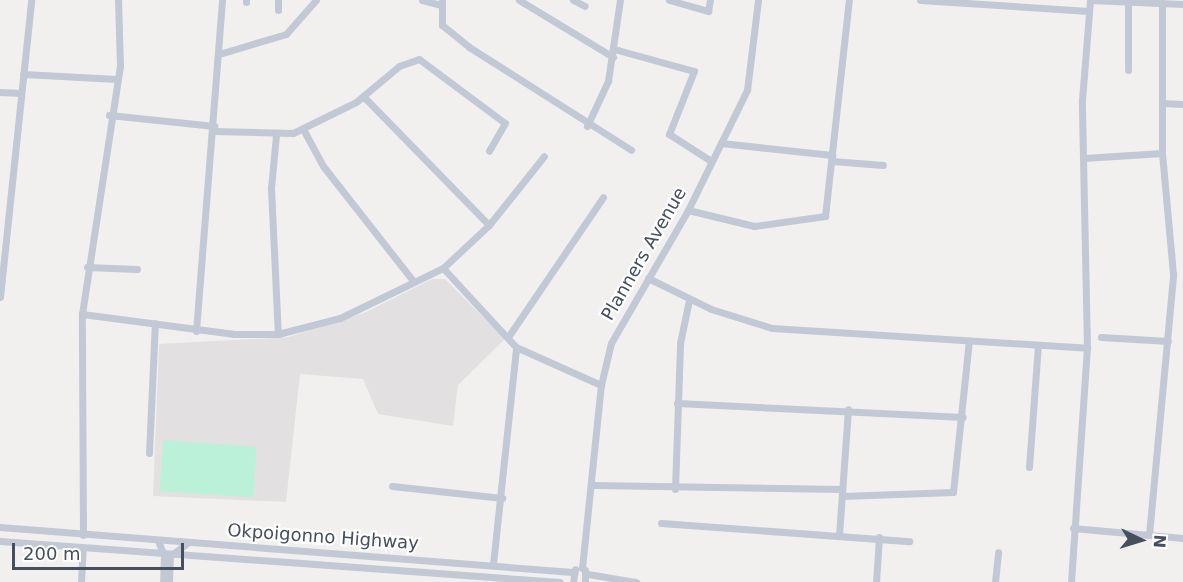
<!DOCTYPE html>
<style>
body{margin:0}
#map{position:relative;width:1183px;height:582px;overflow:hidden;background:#f2efef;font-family:"DejaVu Sans",sans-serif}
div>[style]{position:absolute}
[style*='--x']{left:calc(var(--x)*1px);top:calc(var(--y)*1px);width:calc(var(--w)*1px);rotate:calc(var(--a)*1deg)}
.education>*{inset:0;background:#e3e0e1}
.green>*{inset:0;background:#bbf1d8;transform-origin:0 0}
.street>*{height:7px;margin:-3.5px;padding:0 3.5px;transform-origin:3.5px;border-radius:3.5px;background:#c2c9d5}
span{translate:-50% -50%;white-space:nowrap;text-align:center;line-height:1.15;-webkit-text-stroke:4.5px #fff;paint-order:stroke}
.street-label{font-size:18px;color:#464f5d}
.north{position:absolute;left:1111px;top:510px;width:60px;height:60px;-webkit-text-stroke:4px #fff;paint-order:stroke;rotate:94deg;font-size:16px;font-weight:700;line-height:24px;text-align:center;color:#464f5d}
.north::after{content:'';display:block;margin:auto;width:21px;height:27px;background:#464f5d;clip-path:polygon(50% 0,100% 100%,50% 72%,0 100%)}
.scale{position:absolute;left:12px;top:543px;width:172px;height:27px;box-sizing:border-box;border:3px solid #464f5d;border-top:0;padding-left:8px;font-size:18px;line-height:21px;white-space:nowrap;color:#464f5d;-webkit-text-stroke:4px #fff;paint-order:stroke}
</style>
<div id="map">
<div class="education">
<i style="clip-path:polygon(432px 279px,445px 279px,505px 339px,458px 385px,453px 426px,378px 414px,363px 379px,300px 374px,286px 502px,153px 496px,159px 344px,289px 337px,364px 313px)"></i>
</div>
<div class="green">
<i style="left:163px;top:440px;width:94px;height:51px;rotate:4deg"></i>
</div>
<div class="street">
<i style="--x:422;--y:0;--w:20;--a:15"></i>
<i style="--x:442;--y:0;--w:25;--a:90"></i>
<i style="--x:442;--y:25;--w:35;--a:39"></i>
<i style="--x:469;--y:47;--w:192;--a:32.4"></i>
<i style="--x:519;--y:0;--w:110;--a:31.2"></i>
<i style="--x:573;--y:0;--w:13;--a:27"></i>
<i style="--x:669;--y:0;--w:41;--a:15.8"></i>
<i style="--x:708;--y:11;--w:11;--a:-80"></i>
<i style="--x:920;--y:0;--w:169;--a:3.7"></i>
<i style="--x:246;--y:2;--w:2;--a:-90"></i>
<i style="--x:278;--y:10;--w:10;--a:-90"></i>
<i style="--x:614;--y:49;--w:83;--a:15.4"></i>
<i style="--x:694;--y:71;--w:68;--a:111.6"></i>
<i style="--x:669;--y:134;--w:50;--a:32.7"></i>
<i style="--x:219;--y:54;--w:70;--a:-16.6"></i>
<i style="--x:286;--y:34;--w:45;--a:-48.6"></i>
<i style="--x:1128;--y:70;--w:68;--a:-90"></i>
<i style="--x:23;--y:74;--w:94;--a:3"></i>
<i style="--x:0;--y:92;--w:21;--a:3"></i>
<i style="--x:364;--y:97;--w:179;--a:45.7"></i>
<i style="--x:1162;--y:103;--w:21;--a:3"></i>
<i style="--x:109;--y:115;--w:106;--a:6"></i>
<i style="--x:587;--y:126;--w:50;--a:-65"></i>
<i style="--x:608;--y:81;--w:82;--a:-81.6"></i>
<i style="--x:303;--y:129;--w:42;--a:61.6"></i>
<i style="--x:323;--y:166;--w:147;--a:51.9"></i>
<i style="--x:213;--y:131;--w:80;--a:1.4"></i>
<i style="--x:293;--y:133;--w:70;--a:-26.2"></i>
<i style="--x:356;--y:102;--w:56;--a:-39.9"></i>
<i style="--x:399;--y:66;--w:21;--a:-19"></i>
<i style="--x:419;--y:59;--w:107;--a:36.7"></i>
<i style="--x:505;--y:123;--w:32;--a:120"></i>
<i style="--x:276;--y:135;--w:53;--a:95.4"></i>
<i style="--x:271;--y:188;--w:146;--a:87.3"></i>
<i style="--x:721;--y:143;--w:112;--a:6.2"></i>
<i style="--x:1084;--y:158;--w:78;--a:-3.7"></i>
<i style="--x:832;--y:161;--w:51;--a:4.5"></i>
<i style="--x:688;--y:210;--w:68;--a:13.6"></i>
<i style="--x:754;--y:226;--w:72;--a:-8"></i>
<i style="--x:825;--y:216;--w:217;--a:-83.7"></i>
<i style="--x:87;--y:267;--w:50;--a:2.3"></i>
<i style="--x:443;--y:268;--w:108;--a:47.3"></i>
<i style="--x:516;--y:347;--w:93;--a:24.1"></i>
<i style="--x:648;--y:278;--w:70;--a:26.2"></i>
<i style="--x:711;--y:309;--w:64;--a:17.3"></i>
<i style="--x:772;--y:328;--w:316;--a:3.6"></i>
<i style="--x:0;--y:297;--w:299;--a:-84"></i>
<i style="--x:82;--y:314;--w:152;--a:7.5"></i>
<i style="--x:233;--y:334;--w:45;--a:0"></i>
<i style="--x:278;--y:334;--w:64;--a:-14.5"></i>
<i style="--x:340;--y:318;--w:114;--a:-25.9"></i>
<i style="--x:443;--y:268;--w:63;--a:-43.1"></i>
<i style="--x:489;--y:225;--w:88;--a:-51.4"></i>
<i style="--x:196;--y:331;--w:332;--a:-85.5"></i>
<i style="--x:508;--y:337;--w:169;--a:-55.8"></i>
<i style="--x:1101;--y:337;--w:67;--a:3.4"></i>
<i style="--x:677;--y:403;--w:286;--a:2.8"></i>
<i style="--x:149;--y:453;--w:130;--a:-87.4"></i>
<i style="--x:1029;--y:467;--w:122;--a:-85.8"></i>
<i style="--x:594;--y:485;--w:248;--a:0.9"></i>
<i style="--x:392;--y:486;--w:111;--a:6.2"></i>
<i style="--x:675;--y:489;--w:146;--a:-88"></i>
<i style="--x:680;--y:343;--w:44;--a:-78.2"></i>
<i style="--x:842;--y:496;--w:111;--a:-2.1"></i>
<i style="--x:953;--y:492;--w:152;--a:-84"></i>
<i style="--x:661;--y:523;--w:249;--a:4.2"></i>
<i style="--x:0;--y:527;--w:574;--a:4.5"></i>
<i style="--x:1073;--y:528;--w:110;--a:5.2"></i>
<i style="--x:83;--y:535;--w:221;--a:-90.3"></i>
<i style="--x:82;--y:314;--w:251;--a:-81.3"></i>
<i style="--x:120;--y:66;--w:66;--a:-91.7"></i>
<i style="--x:839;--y:535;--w:126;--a:-85.9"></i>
<i style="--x:1149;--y:535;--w:262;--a:-84.7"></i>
<i style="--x:1173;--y:274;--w:121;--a:-95.2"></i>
<i style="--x:1162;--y:153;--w:150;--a:-90"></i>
<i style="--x:0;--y:541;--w:561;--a:4.19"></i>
<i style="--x:158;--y:541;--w:15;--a:67"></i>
<i style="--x:164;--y:555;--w:27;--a:92"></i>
<i style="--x:493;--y:564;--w:218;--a:-83.9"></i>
<i style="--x:582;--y:568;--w:184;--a:-84.1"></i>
<i style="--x:601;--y:385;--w:43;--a:-76.6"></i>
<i style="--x:611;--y:343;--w:154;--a:-59.9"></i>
<i style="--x:688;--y:210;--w:134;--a:-63.8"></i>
<i style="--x:747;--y:90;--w:91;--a:-83"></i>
<i style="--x:585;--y:570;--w:12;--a:90"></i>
<i style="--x:588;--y:574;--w:49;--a:9.5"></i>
<i style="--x:81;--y:582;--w:34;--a:-87"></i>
<i style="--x:169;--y:582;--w:26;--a:-88"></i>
<i style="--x:170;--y:556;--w:21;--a:-37"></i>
<i style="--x:573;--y:582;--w:13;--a:-81"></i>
<i style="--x:876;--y:582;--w:45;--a:-86.2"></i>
<i style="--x:995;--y:582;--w:30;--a:-84"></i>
<i style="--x:1071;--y:582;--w:235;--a:-86.1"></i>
<i style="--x:1087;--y:348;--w:248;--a:-91.2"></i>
<i style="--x:1082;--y:100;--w:100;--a:-85.4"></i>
<i style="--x:1090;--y:0;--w:93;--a:2.5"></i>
</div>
<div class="street-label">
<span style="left:644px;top:254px;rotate:-60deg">Planners Avenue</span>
<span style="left:323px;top:537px;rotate:4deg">Okpoigonno Highway</span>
</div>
<div class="north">N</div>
<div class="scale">200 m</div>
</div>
